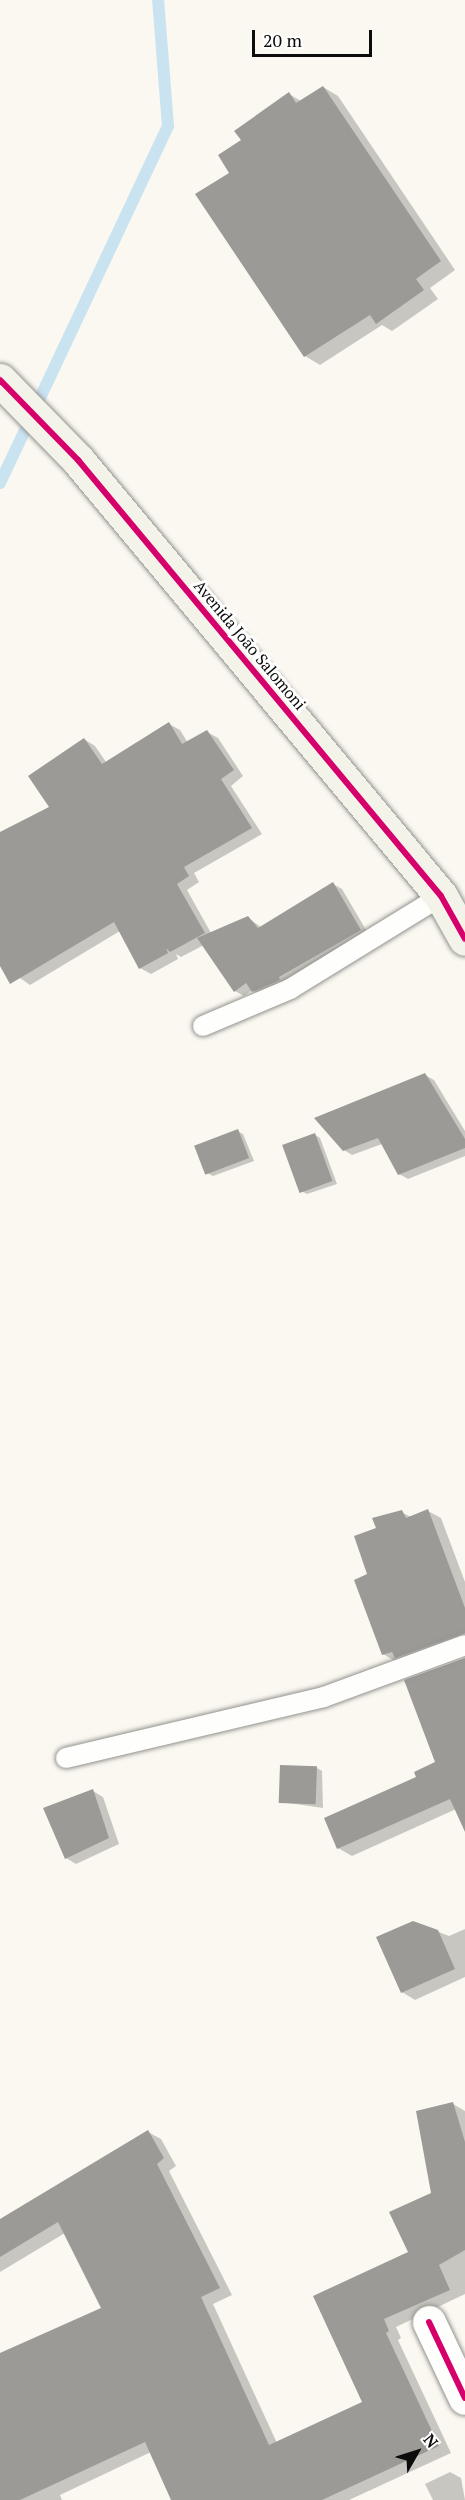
<!DOCTYPE html>
<meta charset="utf-8">
<style>
body{margin:0}
#map{position:relative;width:465px;height:2500px;overflow:hidden;background:#faf8f0;font-family:"PT Serif",serif}
div>[style]{position:absolute}
[style*='--x']{left:calc(var(--x)*1px);top:calc(var(--y)*1px);width:calc(var(--w)*1px);rotate:calc(var(--a)*1deg)}
.shadow>*{inset:0;background:#0003}
.stream>*{height:12px;margin:-6px;padding:0 6px;transform-origin:6px;border-radius:6px;background:#cae3f1}
.building>*{inset:0;background:#9c9a96;transform-origin:0 0}
.roads{filter:drop-shadow(0 0 2px #93928f) drop-shadow(0 0 2px #93928f)}
.lane>*{height:20px;margin:-10px;padding:0 10px;transform-origin:10px;border-radius:10px;background:#fefefd}
.street>*{height:33px;margin:-16.5px;padding:0 16.5px;transform-origin:16.5px;border-radius:16.5px;background:#fefefd}
.secondary>*{height:33px;margin:-16.5px;padding:0 16.5px;transform-origin:16.5px;border-radius:16.5px;background:#f4f3e9}
.cycleway>*{height:6px;margin:-3px;padding:0 3px;transform-origin:3px;border-radius:3px;background:#d6006c}
span{translate:-50% -50%;white-space:nowrap;text-align:center;line-height:1.15;-webkit-text-stroke:6px #fff;paint-order:stroke}
.street-label{font-size:16px;color:#0c0c0c}
.north{position:absolute;left:387px;top:2422px;width:60px;height:60px;-webkit-text-stroke:4px #fff;paint-order:stroke;rotate:51deg;font-size:16px;font-weight:700;line-height:24px;text-align:center;color:#0c0c0c}
.north::after{content:'';display:block;margin:auto;width:21px;height:27px;background:#0c0c0c;clip-path:polygon(50% 0,100% 100%,50% 72%,0 100%)}
.scale{position:absolute;left:252px;top:30px;width:120px;height:27px;box-sizing:border-box;border:3px solid #0c0c0c;border-top:0;padding-left:8px;font-size:18px;line-height:21px;white-space:nowrap;color:#0c0c0c;-webkit-text-stroke:4px #fff;paint-order:stroke}
</style>
<div id="map">
<div class="shadow">
<i style="clip-path:polygon(323px 87px,338px 96px,455px 270px,430px 288px,438px 299px,392px 331px,382px 325px,320px 365px,305px 356px,231px 173px,243px 141px,289px 94px,301px 101px)"></i>
<i style="clip-path:polygon(169px 724px,180px 730px,188px 743px,207px 732px,218px 738px,243px 776px,231px 786px,262px 834px,194px 873px,199px 882px,187px 890px,211px 933px,248px 918px,261px 927px,333px 884px,342px 889px,369px 935px,262px 996px,252px 990px,244px 996px,235px 991px,204px 945px,181px 957px,176px 954px,178px 959px,151px 974px,140px 968px,120px 931px,30px 985px,20px 978px,0 940px,0 834px,51px 807px,84px 739px,95px 746px,106px 762px)"></i>
<i style="clip-path:polygon(425px 1075px,434px 1080px,465px 1131px,465px 1156px,408px 1179px,399px 1174px,382px 1144px,352px 1155px,344px 1150px)"></i>
<i style="clip-path:polygon(237px 1131px,243px 1134px,254px 1161px,213px 1176px,207px 1173px)"></i>
<i style="clip-path:polygon(315px 1135px,320px 1138px,337px 1184px,307px 1194px,301px 1191px)"></i>
<i style="clip-path:polygon(428px 1511px,441px 1518px,465px 1582px,465px 1645px,397px 1662px,383px 1654px,369px 1575px,378px 1529px,401px 1512px,411px 1517px)"></i>
<i style="clip-path:polygon(465px 1659px,465px 1805px,352px 1856px,338px 1848px,437px 1763px)"></i>
<i style="clip-path:polygon(317px 1768px,322px 1771px,323px 1808px,282px 1802px)"></i>
<i style="clip-path:polygon(93px 1791px,103px 1797px,119px 1844px,76px 1864px,66px 1858px)"></i>
<i style="clip-path:polygon(413px 1922px,449px 1936px,465px 1929px,465px 1977px,415px 2000px,402px 1992px)"></i>
<i style="clip-path:polygon(453px 2104px,465px 2111px,465px 2294px,396px 2327px,401px 2338px,398px 2340px,451px 2453px,349px 2500px,173px 2500px,151px 2452px,60px 2495px,62px 2500px,5px 2500px,0 2488px,0 2355px,103px 2308px,65px 2233px,0 2272px,0 2221px,148px 2132px,161px 2139px,176px 2166px,169px 2171px,232px 2295px,213px 2304px,277px 2443px,364px 2403px,315px 2296px,410px 2252px,433px 2194px)"></i>
<i style="clip-path:polygon(450px 2472px,461px 2478px,465px 2500px,433px 2500px,425px 2484px)"></i>
</div>
<div class="stream">
<i style="--x:0;--y:483;--w:395;--a:-64.8"></i>
<i style="--x:168;--y:126;--w:126;--a:-94.5"></i>
</div>
<div class="building">
<i style="clip-path:polygon(323px 86px,441px 261px,416px 279px,424px 290px,376px 324px,370px 315px,304px 357px,195px 194px,229px 173px,218px 155px,241px 140px,234px 131px,289px 92px,296px 103px)"></i>
<i style="clip-path:polygon(169px 722px,182px 744px,207px 730px,234px 770px,221px 779px,252px 828px,184px 867px,189px 876px,177px 884px,205px 933px,170px 952px,166px 948px,168px 953px,139px 969px,114px 922px,10px 984px,0 966px,0 832px,49px 807px,28px 776px,84px 738px,102px 764px)"></i>
<i style="clip-path:polygon(333px 882px,361px 930px,279px 977px,280px 980px,252px 992px,246px 983px,234px 992px,197px 938px,248px 916px,258px 928px)"></i>
<i style="clip-path:polygon(425px 1073px,465px 1139px,465px 1148px,398px 1175px,378px 1138px,343px 1151px,314px 1118px)"></i>
<i style="left:238px;top:1129px;width:31px;height:47px;rotate:69deg"></i>
<i style="left:315px;top:1133px;width:51px;height:35px;rotate:70deg"></i>
<i style="clip-path:polygon(428px 1509px,465px 1608px,465px 1633px,395px 1658px,392px 1652px,382px 1655px,354px 1580px,367px 1574px,354px 1536px,376px 1528px,372px 1518px,402px 1510px,406px 1518px)"></i>
<i style="clip-path:polygon(465px 1658px,465px 1832px,450px 1799px,337px 1849px,324px 1818px,416px 1777px,414px 1772px,435px 1762px,404px 1680px)"></i>
<i style="left:280px;top:1765px;width:37px;height:38px;rotate:2deg"></i>
<i style="clip-path:polygon(93px 1789px,109px 1838px,65px 1859px,43px 1808px)"></i>
<i style="clip-path:polygon(413px 1921px,438px 1930px,455px 1969px,401px 1993px,376px 1937px)"></i>
<i style="clip-path:polygon(453px 2102px,465px 2142px,465px 2250px,439px 2265px,450px 2290px,384px 2319px,389px 2331px,386px 2333px,439px 2446px,322px 2500px,171px 2500px,145px 2442px,20px 2500px,0 2500px,0 2353px,101px 2308px,58px 2222px,0 2257px,0 2219px,148px 2130px,164px 2158px,157px 2164px,220px 2288px,201px 2297px,269px 2445px,362px 2402px,313px 2296px,408px 2252px,389px 2212px,431px 2193px,416px 2111px)"></i>
</div>
<div class="roads">
<div class="lane">
<i style="--x:203;--y:1026;--w:95;--a:-23"></i>
<i style="--x:290;--y:989;--w:177;--a:-31.6"></i>
<i style="--x:66;--y:1758;--w:265;--a:-13.3"></i>
<i style="--x:324;--y:1697;--w:150;--a:-20.2"></i>
</div>
<div class="street">
<i style="--x:429;--y:2322;--w:84;--a:64.7"></i>
</div>
<div class="secondary">
<i style="--x:0;--y:380;--w:112;--a:45.7"></i>
<i style="--x:78;--y:460;--w:567;--a:50.22"></i>
<i style="--x:441;--y:896;--w:49;--a:60.8"></i>
</div>
</div>
<div class="cycleway">
<i style="--x:0;--y:380;--w:112;--a:45.7"></i>
<i style="--x:78;--y:460;--w:567;--a:50.22"></i>
<i style="--x:441;--y:896;--w:49;--a:60.8"></i>
<i style="--x:429;--y:2322;--w:84;--a:64.7"></i>
</div>
<div class="street-label">
<span style="left:250px;top:645px;rotate:50deg">Avenida João Salomoni</span>
</div>
<div class="north">N</div>
<div class="scale">20 m</div>
</div>
